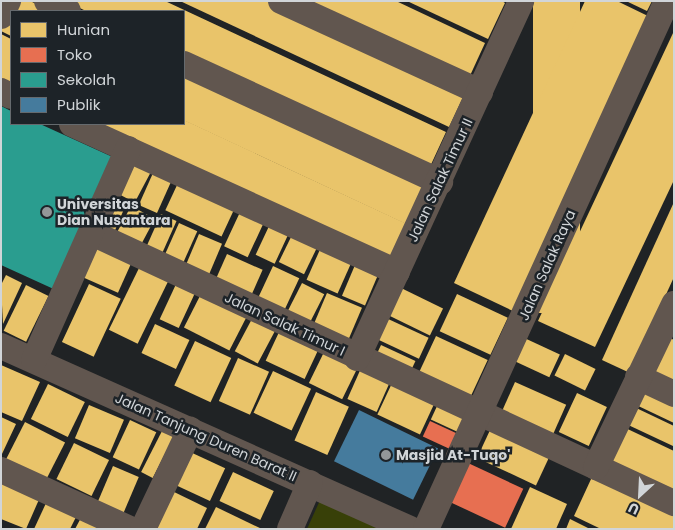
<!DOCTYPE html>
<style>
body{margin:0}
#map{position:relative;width:675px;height:530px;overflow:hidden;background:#202325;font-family:Poppins,sans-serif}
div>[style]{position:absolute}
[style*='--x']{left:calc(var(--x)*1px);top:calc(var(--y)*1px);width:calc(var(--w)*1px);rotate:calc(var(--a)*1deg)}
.green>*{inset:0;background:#384008}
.homes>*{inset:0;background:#e9c46a;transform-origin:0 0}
.shops>*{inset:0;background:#e76f51;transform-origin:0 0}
.schools>*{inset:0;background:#2a9d8f}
.public>*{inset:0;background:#457b9d;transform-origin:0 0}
.street>*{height:26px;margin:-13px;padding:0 13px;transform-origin:13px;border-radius:13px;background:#61564f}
.dots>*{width:14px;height:14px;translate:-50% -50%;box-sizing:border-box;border:2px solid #1d2328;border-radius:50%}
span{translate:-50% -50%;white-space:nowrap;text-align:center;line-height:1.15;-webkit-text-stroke:5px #1d2328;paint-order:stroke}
.street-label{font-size:14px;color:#d1d5d8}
.poi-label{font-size:14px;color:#d1d5d8;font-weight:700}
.left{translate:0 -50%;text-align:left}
.frame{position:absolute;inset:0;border:2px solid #d1d5d8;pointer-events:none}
.legend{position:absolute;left:10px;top:10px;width:175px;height:115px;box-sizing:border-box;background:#1d2328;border:1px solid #656a6e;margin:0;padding:6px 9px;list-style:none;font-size:15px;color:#d1d5d8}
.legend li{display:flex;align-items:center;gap:10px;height:25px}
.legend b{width:25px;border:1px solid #656a6e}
.north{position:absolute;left:615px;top:470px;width:50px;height:50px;-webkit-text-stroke:4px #1d2328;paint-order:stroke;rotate:205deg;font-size:14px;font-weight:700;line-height:20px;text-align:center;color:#d1d5d8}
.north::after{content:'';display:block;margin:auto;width:18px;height:22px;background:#d1d5d8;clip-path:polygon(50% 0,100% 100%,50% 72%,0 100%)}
</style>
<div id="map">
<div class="green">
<i style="clip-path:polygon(321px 498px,386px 529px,307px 529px)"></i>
</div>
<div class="homes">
<i style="clip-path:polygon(9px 1px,30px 1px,51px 11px,11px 11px,11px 36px,1px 31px,1px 19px)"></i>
<i style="clip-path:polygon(65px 1px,165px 1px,446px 132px,428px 171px,184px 57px,184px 11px,86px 11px)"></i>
<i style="clip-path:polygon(180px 1px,274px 1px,466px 91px,449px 127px)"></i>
<i style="clip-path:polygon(299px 1px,396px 1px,485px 43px,468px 80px)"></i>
<i style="clip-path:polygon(407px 1px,502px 1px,505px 3px,488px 39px)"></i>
<i style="left:533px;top:1px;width:47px;height:312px"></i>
<i style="clip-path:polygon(585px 1px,617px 1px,650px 17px,513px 311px,454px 283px)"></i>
<i style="clip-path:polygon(626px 1px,652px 1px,647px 11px)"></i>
<i style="clip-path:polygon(674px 31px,674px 180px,595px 347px,538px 321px)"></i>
<i style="clip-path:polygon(1px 34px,11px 39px,11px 89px,1px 84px)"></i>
<i style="left:184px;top:73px;width:265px;height:43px;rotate:25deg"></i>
<i style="clip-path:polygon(184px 120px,407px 224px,388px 265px,86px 124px,184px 124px)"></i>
<i style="left:129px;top:162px;width:24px;height:33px;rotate:28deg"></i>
<i style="left:153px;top:173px;width:20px;height:35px;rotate:24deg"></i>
<i style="left:178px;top:183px;width:62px;height:30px;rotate:25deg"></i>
<i style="left:112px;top:199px;width:15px;height:37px;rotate:23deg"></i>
<i style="clip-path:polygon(674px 202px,674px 277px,630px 373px,602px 360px)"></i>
<i style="left:131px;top:206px;width:27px;height:37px;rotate:28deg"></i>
<i style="left:241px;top:210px;width:26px;height:40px;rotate:25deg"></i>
<i style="left:161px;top:214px;width:17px;height:43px;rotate:24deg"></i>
<i style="left:179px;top:223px;width:20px;height:43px;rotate:24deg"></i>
<i style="left:270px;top:224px;width:21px;height:34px;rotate:25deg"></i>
<i style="left:199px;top:234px;width:25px;height:42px;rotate:23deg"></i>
<i style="left:292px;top:235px;width:28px;height:30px;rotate:26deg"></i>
<i style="left:92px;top:243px;width:44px;height:35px;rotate:24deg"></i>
<i style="left:322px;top:245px;width:34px;height:38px;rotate:24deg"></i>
<i style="left:227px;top:254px;width:39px;height:33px;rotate:24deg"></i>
<i style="left:358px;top:258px;width:25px;height:41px;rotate:23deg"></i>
<i style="left:140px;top:266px;width:32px;height:71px;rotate:26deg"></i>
<i style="left:273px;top:266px;width:29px;height:42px;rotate:25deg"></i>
<i style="clip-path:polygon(6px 275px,22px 283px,3px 324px,1px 285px)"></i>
<i style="left:177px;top:282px;width:21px;height:41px;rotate:25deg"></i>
<i style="left:302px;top:283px;width:25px;height:40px;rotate:27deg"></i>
<i style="left:89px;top:284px;width:35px;height:64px;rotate:25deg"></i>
<i style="left:26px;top:285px;width:25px;height:51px;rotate:26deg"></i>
<i style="left:399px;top:287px;width:49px;height:30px;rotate:26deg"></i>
<i style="left:203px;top:290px;width:51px;height:42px;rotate:27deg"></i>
<i style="left:327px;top:293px;width:38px;height:41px;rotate:23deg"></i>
<i style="left:457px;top:294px;width:56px;height:41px;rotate:25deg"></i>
<i style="left:254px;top:315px;width:26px;height:41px;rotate:28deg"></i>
<i style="left:386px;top:318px;width:47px;height:23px;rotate:25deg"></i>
<i style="left:155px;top:324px;width:38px;height:32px;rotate:25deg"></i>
<i style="left:280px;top:330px;width:43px;height:34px;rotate:25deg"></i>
<i style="left:436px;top:336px;width:57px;height:46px;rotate:25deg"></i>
<i style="left:520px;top:336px;width:44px;height:25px;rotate:25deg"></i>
<i style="clip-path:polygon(668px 337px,674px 340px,674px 384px,651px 374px)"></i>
<i style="left:195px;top:341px;width:40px;height:49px;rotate:25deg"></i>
<i style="left:381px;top:345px;width:38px;height:17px;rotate:25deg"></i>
<i style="left:326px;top:348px;width:37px;height:39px;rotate:26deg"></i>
<i style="left:565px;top:354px;width:34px;height:24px;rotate:26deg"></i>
<i style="left:238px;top:358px;width:34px;height:47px;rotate:24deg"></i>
<i style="clip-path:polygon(1px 365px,40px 382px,22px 421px,1px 412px)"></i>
<i style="left:362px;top:366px;width:32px;height:36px;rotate:24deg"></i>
<i style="left:273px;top:371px;width:42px;height:46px;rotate:25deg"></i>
<i style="left:393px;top:381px;width:47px;height:37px;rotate:25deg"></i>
<i style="left:515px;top:382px;width:56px;height:35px;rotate:24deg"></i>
<i style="left:48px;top:384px;width:41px;height:39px;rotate:26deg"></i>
<i style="clip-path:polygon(640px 386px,674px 402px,674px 423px,632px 403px)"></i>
<i style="left:316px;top:392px;width:36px;height:53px;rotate:24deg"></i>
<i style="left:577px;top:393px;width:33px;height:43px;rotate:25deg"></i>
<i style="left:438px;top:404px;width:31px;height:17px;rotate:25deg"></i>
<i style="left:89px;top:405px;width:38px;height:36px;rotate:23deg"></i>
<i style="clip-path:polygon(632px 406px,674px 426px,673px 446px,624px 423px)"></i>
<i style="clip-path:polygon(1px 417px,16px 424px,1px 456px)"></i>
<i style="left:130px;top:420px;width:29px;height:41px;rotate:25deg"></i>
<i style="left:25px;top:422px;width:45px;height:47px;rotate:27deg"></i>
<i style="clip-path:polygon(617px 424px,674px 451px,674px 498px,599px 463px)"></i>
<i style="left:491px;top:428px;width:65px;height:33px;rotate:25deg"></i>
<i style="left:162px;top:431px;width:13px;height:46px;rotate:27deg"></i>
<i style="left:74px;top:443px;width:39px;height:40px;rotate:26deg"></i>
<i style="left:188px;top:451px;width:41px;height:36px;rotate:25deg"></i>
<i style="left:113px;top:466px;width:28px;height:43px;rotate:23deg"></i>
<i style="left:233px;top:472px;width:45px;height:32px;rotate:25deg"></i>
<i style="clip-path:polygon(592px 477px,674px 515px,674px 529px,601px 529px,574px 516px)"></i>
<i style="clip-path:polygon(1px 478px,41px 495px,26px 529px,1px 519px)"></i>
<i style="clip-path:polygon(530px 487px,567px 504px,556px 529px,511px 529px)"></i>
<i style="clip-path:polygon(170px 490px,207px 508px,197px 529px,151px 529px)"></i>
<i style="clip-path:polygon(47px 501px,77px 515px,70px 529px,34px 529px)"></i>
<i style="clip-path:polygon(216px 507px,262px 529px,205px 529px)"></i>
<i style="clip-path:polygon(83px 514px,113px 529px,75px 529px)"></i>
<i style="clip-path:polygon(570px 519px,590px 529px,566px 529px)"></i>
</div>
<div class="shops">
<i style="left:430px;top:421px;width:31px;height:17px;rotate:25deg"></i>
<i style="left:468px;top:463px;width:61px;height:43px;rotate:25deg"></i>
</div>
<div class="schools">
<i style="clip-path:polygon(1px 106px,11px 111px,11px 124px,40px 124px,117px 159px,58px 291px,1px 265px)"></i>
</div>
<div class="public">
<i style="left:359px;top:410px;width:88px;height:57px;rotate:26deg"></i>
</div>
<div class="street">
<i style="--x:47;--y:1;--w:23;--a:25"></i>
<i style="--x:281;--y:1;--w:219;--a:24.6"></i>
<i style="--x:1;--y:16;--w:17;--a:-65"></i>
<i style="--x:184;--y:64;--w:282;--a:24.7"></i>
<i style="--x:1;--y:91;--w:11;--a:27"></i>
<i style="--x:72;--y:124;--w:357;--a:24.5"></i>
<i style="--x:92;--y:233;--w:642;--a:24.89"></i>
<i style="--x:1;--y:346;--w:448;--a:24.1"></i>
<i style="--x:357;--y:358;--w:393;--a:-65.3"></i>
<i style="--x:34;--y:360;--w:231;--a:-66"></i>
<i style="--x:638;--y:377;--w:40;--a:25"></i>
<i style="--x:596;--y:467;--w:181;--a:-64.4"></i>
<i style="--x:1;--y:470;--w:142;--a:24.6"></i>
<i style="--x:143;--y:529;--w:110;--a:-64.6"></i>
<i style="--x:290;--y:529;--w:50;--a:-66.5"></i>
<i style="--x:426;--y:529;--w:580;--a:-65.47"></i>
</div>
<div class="dots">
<i style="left:47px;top:212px;background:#939799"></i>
<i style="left:386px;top:455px;background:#939799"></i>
</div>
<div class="street-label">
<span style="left:440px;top:180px;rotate:-65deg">Jalan Salak Timur II</span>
<span style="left:547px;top:265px;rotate:-66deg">Jalan Salak Raya</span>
<span style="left:285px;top:324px;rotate:25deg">Jalan Salak Timur I</span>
<span style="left:206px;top:437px;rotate:24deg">Jalan Tanjung Duren Barat II</span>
</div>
<div class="poi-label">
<span class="left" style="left:57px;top:212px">Universitas<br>Dian Nusantara</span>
<span class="left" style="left:396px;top:455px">Masjid At-Tuqo'</span>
</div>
<div class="frame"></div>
<ul class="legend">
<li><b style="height:14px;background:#e9c46a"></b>Hunian</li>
<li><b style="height:14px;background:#e76f51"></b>Toko</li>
<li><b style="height:14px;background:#2a9d8f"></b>Sekolah</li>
<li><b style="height:14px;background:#457b9d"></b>Publik</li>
</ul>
<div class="north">U</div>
</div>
